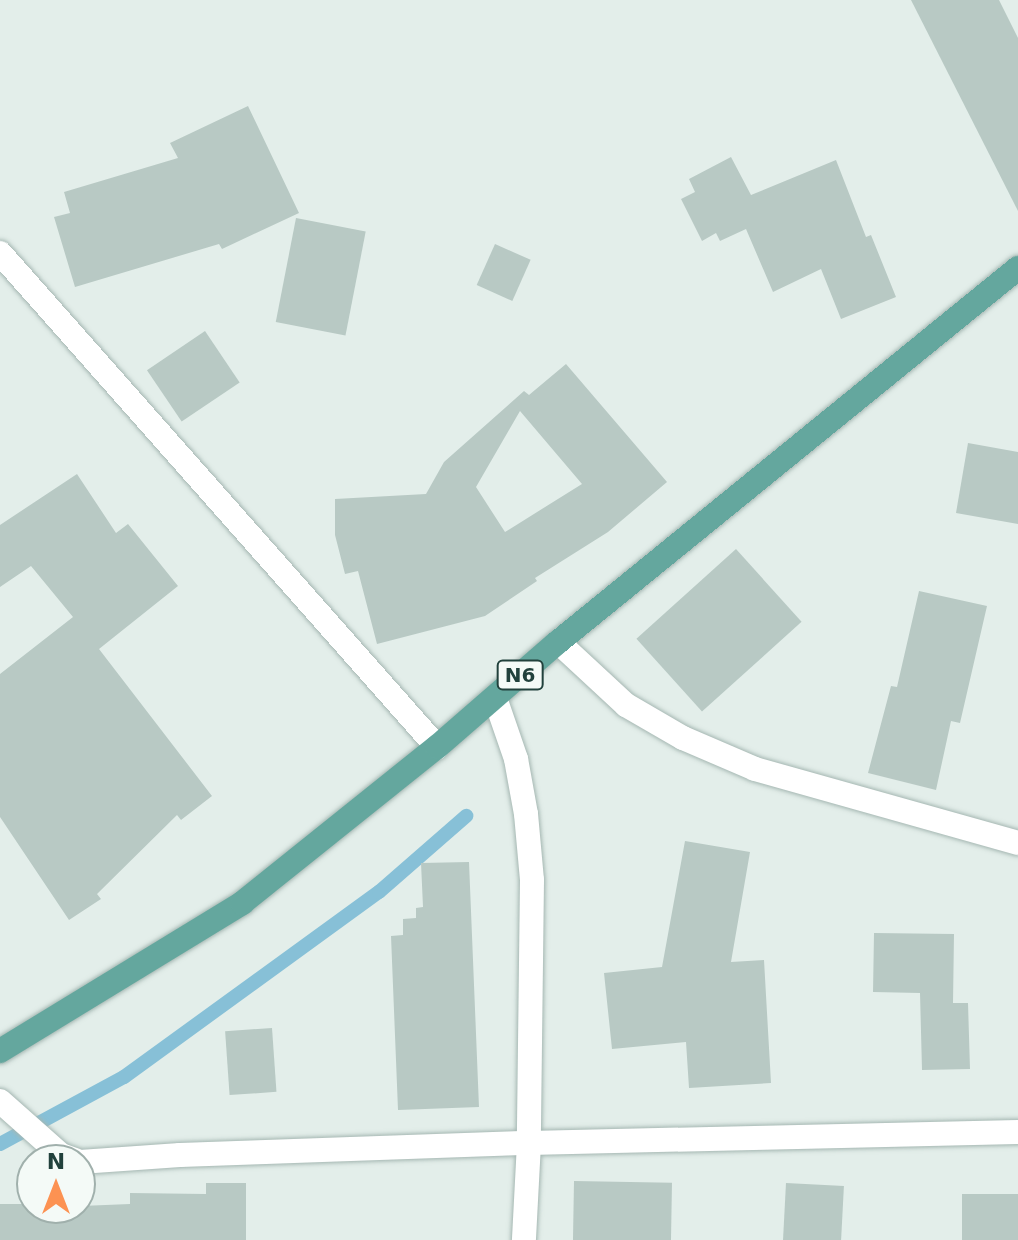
<!DOCTYPE html>
<style>
body{margin:0}
#map{position:relative;width:1018px;height:1240px;overflow:hidden;background:#e3eeea;font-family:"DejaVu Sans",sans-serif}
div>[style]{position:absolute}
[style*='--x']{left:calc(var(--x)*1px);top:calc(var(--y)*1px);width:calc(var(--w)*1px);rotate:calc(var(--a)*1deg)}
.stream>*{height:14px;margin:-7px;padding:0 7px;transform-origin:7px;border-radius:7px;background:#87c0d7}
.building>*{inset:0;background:#b8c9c4;transform-origin:0 0}
.roads{filter:drop-shadow(0 0 2px #a5b7b2) drop-shadow(0 0 2px #a5b7b2)}
.minor>*{height:24px;margin:-12px;padding:0 12px;transform-origin:12px;border-radius:12px;background:#fff}
.primary>*{height:24px;margin:-12px;padding:0 12px;transform-origin:12px;border-radius:12px;background:#64a79e}
span{translate:-50% -50%;white-space:nowrap;text-align:center;line-height:1.15;-webkit-text-stroke:8px #f4faf7;paint-order:stroke}
.shield-label span{padding:2px 6px;background:#f4faf7;border:2px solid;border-radius:6px;-webkit-text-stroke-width:0}
.shield-label{font-size:20px;color:#21413c;font-weight:700}
.north{position:absolute;left:16px;top:1144px;width:80px;height:80px;box-sizing:border-box;background:#f4faf7;border:2px solid #a0b0ac;border-radius:50%;rotate:0deg;font-size:22px;font-weight:700;line-height:32px;text-align:center;color:#21413c}
.north::after{content:'';display:block;margin:auto;width:28px;height:36px;background:#fc9252;clip-path:polygon(50% 0,100% 100%,50% 72%,0 100%)}
</style>
<div id="map">
<div class="stream">
<i style="--x:0;--y:1144;--w:141;--a:-28.4"></i>
<i style="--x:124;--y:1077;--w:315;--a:-36"></i>
<i style="--x:379;--y:892;--w:116;--a:-41.1"></i>
</div>
<div class="building">
<i style="clip-path:polygon(911px 0,999px 0,1018px 38px,1018px 211px)"></i>
<i style="clip-path:polygon(248px 106px,299px 213px,222px 249px,219px 244px,75px 287px,54px 217px,70px 213px,64px 192px,178px 158px,170px 143px)"></i>
<i style="clip-path:polygon(731px 157px,751px 195px,836px 160px,866px 237px,871px 235px,896px 297px,841px 319px,821px 269px,773px 292px,746px 229px,720px 241px,716px 233px,702px 241px,681px 199px,695px 192px,689px 179px)"></i>
<i style="left:296px;top:218px;width:71px;height:106px;rotate:11deg"></i>
<i style="left:495px;top:244px;width:39px;height:45px;rotate:24deg"></i>
<i style="left:205px;top:331px;width:62px;height:70px;rotate:56deg"></i>
<i style="clip-path:polygon(evenodd,566px 364px,667px 482px,608px 532px,535px 578px,537px 581px,485px 616px,377px 644px,358px 571px,345px 574px,335px 535px,335px 499px,426px 494px,444px 462px,524px 391px,529px 395px,566px 364px,520px 411px,582px 484px,505px 532px,476px 487px,520px 411px)"></i>
<i style="clip-path:polygon(968px 443px,1018px 452px,1018px 524px,956px 513px)"></i>
<i style="clip-path:polygon(77px 474px,116px 533px,128px 524px,178px 586px,99px 649px,212px 796px,181px 820px,177px 815px,97px 894px,101px 899px,69px 920px,0 817px,0 674px,73px 617px,31px 566px,0 587px,0 525px)"></i>
<i style="left:736px;top:549px;width:98px;height:134px;rotate:48deg"></i>
<i style="clip-path:polygon(919px 591px,987px 606px,960px 723px,951px 721px,936px 790px,868px 773px,891px 686px,897px 687px)"></i>
<i style="clip-path:polygon(685px 841px,750px 852px,731px 962px,764px 960px,771px 1083px,689px 1088px,686px 1042px,612px 1049px,604px 973px,662px 967px)"></i>
<i style="clip-path:polygon(469px 862px,479px 1107px,398px 1110px,391px 936px,403px 935px,403px 919px,416px 918px,416px 908px,423px 907px,421px 863px)"></i>
<i style="clip-path:polygon(874px 933px,954px 934px,953px 1003px,968px 1003px,970px 1069px,922px 1070px,920px 993px,873px 992px)"></i>
<i style="left:272px;top:1028px;width:64px;height:47px;rotate:86deg"></i>
<i style="left:574px;top:1181px;width:98px;height:59px;rotate:1deg"></i>
<i style="clip-path:polygon(206px 1183px,246px 1183px,246px 1240px,0 1240px,0 1204px,32px 1204px,32px 1208px,130px 1204px,130px 1193px,206px 1194px)"></i>
<i style="left:786px;top:1183px;width:58px;height:57px;rotate:3deg"></i>
<i style="left:962px;top:1194px;width:56px;height:46px"></i>
</div>
<div class="roads">
<div class="minor">
<i style="--x:0;--y:253;--w:660;--a:48.5"></i>
<i style="--x:558;--y:642;--w:93;--a:42.8"></i>
<i style="--x:626;--y:705;--w:66;--a:30.1"></i>
<i style="--x:683;--y:738;--w:78;--a:23.3"></i>
<i style="--x:755;--y:769;--w:273;--a:15.7"></i>
<i style="--x:495;--y:698;--w:65;--a:71"></i>
<i style="--x:516;--y:759;--w:56;--a:79.7"></i>
<i style="--x:526;--y:814;--w:66;--a:84.8"></i>
<i style="--x:532;--y:880;--w:263;--a:90.7"></i>
<i style="--x:529;--y:1143;--w:97;--a:93"></i>
<i style="--x:0;--y:1101;--w:81;--a:41.5"></i>
<i style="--x:61;--y:1155;--w:15;--a:20"></i>
<i style="--x:80;--y:1162;--w:100;--a:-4"></i>
<i style="--x:180;--y:1155;--w:349;--a:-2"></i>
<i style="--x:529;--y:1143;--w:489;--a:-1.3"></i>
</div>
<div class="primary">
<i style="--x:0;--y:1051;--w:284;--a:-31.4"></i>
<i style="--x:242;--y:903;--w:250;--a:-38.7"></i>
<i style="--x:437;--y:747;--w:160;--a:-41"></i>
<i style="--x:558;--y:642;--w:593;--a:-39.11"></i>
</div>
</div>
<div class="shield-label">
<span style="left:520px;top:675px">N6</span>
</div>
<div class="north">N</div>
</div>
